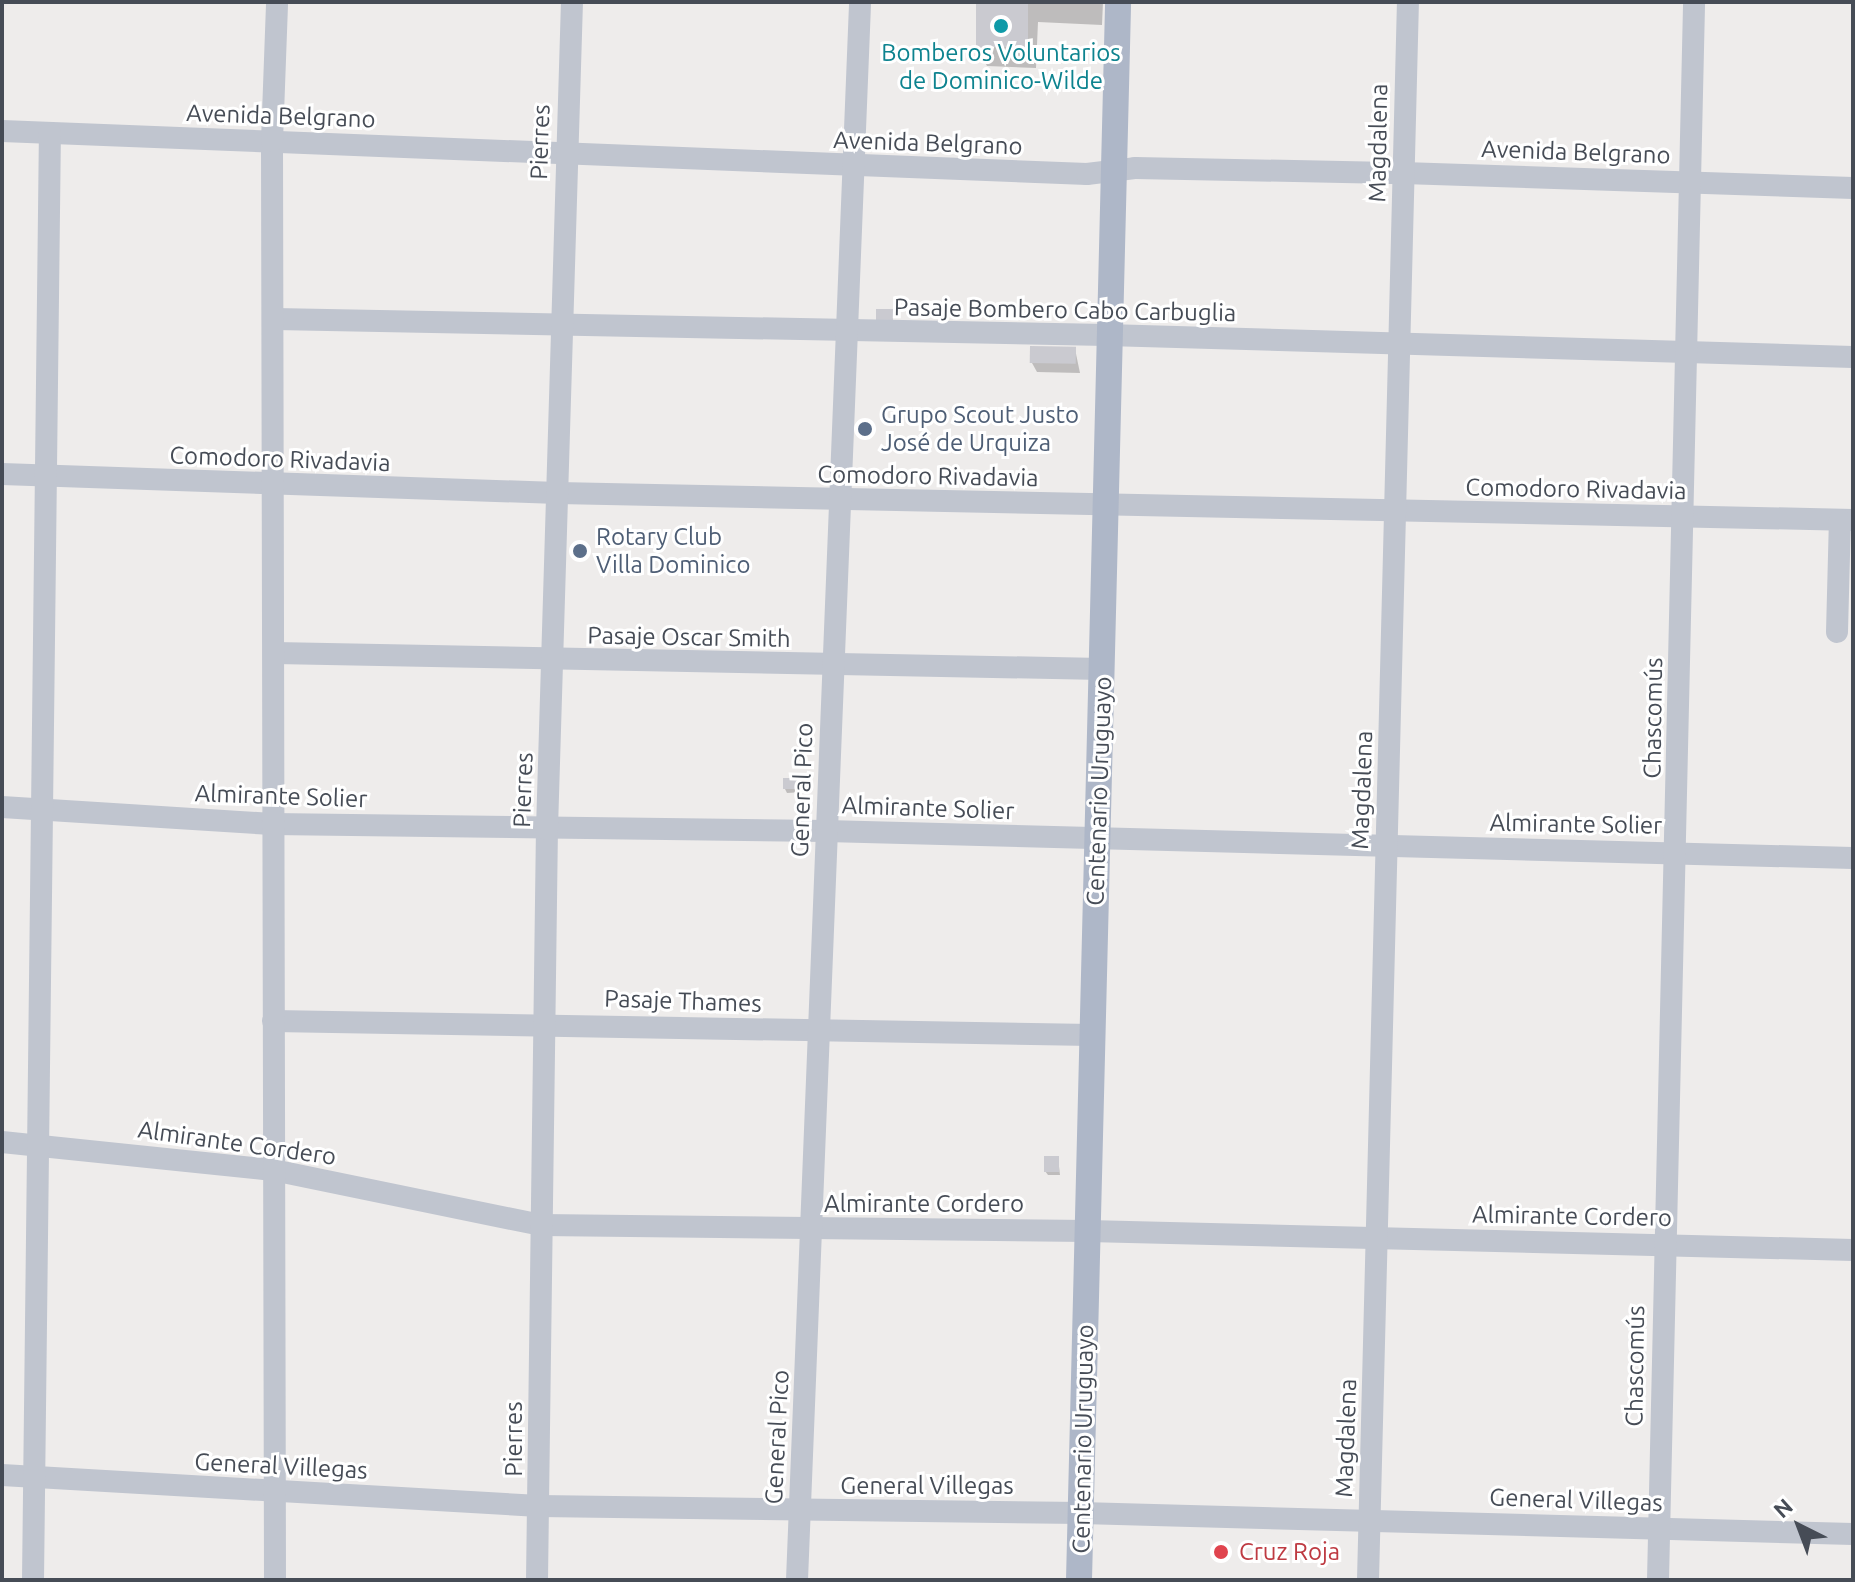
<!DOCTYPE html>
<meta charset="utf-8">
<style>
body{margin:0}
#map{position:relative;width:1855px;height:1582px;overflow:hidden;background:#eeeceb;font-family:Ubuntu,sans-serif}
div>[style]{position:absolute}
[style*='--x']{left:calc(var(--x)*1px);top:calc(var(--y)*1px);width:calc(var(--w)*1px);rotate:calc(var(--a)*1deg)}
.shadow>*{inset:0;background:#0003}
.building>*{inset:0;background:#cacad0;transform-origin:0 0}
.minor>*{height:22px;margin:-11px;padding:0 11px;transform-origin:11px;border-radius:11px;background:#c0c5cf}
.major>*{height:26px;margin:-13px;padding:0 13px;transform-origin:13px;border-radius:13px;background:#aeb7c8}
.dots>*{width:22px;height:22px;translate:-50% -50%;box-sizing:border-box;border:4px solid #fff;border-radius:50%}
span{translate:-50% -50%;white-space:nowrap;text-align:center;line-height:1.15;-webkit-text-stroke:6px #fff;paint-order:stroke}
.culture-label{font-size:24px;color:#0d838f}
.street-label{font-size:24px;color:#464c56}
.service-label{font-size:24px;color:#4e5e75}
.left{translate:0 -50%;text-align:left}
.health-label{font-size:24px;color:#be3a42}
.frame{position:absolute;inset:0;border:4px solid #464c56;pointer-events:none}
.north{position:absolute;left:1759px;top:1486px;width:80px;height:80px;-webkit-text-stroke:6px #fff;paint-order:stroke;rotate:318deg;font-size:22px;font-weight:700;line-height:32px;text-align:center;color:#464c56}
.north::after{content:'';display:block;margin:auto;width:28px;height:36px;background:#464c56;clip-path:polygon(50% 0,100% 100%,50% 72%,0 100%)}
</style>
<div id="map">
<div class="shadow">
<i style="clip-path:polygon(978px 2px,1103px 2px,1102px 25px,1038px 22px,1036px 68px,987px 66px,976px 46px)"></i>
<i style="clip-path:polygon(1075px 349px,1080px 373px,1037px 372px,1032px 363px)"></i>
<i style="clip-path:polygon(801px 780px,803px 792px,787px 793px,785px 789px)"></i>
<i style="clip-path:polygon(1058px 1158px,1060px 1175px,1048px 1175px,1045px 1171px)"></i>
</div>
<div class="building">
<i style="left:976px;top:2px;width:52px;height:45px"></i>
<i style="left:876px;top:309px;width:17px;height:13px"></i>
<i style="left:1030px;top:346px;width:46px;height:17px;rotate:1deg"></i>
<i style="left:783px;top:778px;width:19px;height:11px"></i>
<i style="left:1044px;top:1156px;width:15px;height:16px"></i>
</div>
<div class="minor">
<i style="--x:2;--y:131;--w:1086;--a:2.27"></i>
<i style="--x:1087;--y:174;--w:48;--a:-7.1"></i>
<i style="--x:1135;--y:168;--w:268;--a:1.1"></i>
<i style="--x:1403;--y:173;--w:450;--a:1.9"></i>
<i style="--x:275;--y:319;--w:832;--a:1.1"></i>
<i style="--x:1107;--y:335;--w:746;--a:1.69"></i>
<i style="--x:2;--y:474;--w:556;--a:1.96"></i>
<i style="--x:558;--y:493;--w:1295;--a:1.19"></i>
<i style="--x:1837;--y:632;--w:112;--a:-88.5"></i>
<i style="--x:275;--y:653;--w:827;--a:1.11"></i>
<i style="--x:2;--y:807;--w:271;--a:3.6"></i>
<i style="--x:272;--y:824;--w:554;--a:0.72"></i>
<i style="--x:826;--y:831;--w:1027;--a:1.51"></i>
<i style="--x:273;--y:1021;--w:819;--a:0.98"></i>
<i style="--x:2;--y:1142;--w:272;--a:5.9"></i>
<i style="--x:273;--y:1170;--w:274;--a:11.6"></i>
<i style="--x:541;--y:1225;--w:547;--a:0.63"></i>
<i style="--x:1088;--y:1231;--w:765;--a:1.42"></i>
<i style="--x:2;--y:1475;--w:538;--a:3.3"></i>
<i style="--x:539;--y:1506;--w:542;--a:0.74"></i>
<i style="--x:1081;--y:1513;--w:772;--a:1.56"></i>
<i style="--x:33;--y:1580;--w:1447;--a:-89.33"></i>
<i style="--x:275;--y:1580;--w:1439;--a:-90.12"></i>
<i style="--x:272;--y:141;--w:139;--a:-87.9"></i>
<i style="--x:537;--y:1580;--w:751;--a:-89.24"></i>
<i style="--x:547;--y:829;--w:827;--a:-88.27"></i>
<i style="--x:797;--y:1580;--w:1579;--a:-87.71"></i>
<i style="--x:1368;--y:1580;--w:1579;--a:-88.55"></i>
<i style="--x:1658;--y:1580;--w:1578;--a:-88.69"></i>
</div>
<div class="major">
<i style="--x:1079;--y:1580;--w:1578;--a:-88.58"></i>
</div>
<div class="dots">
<i style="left:1001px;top:26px;background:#0f9aa8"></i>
<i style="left:865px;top:429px;background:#5c6f8a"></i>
<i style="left:580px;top:551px;background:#5c6f8a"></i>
<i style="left:1221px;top:1552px;background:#e0444e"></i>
</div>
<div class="culture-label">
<span style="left:1001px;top:67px">Bomberos Voluntarios<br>de Dominico-Wilde</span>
</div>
<div class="street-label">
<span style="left:281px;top:116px;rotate:2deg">Avenida Belgrano</span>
<span style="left:540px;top:142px;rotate:-88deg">Pierres</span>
<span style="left:928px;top:143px;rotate:2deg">Avenida Belgrano</span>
<span style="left:1378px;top:143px;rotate:-89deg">Magdalena</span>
<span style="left:1576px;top:152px;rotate:2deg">Avenida Belgrano</span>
<span style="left:1065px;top:310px;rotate:1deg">Pasaje Bombero Cabo Carbuglia</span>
<span style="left:280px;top:459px;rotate:2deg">Comodoro Rivadavia</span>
<span style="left:928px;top:476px;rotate:1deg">Comodoro Rivadavia</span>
<span style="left:1576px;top:489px;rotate:1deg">Comodoro Rivadavia</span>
<span style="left:689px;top:637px;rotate:1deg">Pasaje Oscar Smith</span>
<span style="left:1653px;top:718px;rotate:-89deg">Chascomús</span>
<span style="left:523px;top:790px;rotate:-88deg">Pierres</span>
<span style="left:802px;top:790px;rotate:-88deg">General Pico</span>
<span style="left:1362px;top:790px;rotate:-88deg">Magdalena</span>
<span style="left:1099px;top:791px;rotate:-88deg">Centenario Uruguayo</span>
<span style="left:281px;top:796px;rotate:2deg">Almirante Solier</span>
<span style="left:928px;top:808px;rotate:2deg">Almirante Solier</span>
<span style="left:1576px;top:824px;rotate:1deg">Almirante Solier</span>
<span style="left:683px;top:1001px;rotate:2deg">Pasaje Thames</span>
<span style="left:237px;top:1143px;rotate:8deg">Almirante Cordero</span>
<span style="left:924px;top:1204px">Almirante Cordero</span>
<span style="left:1572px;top:1216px;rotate:1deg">Almirante Cordero</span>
<span style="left:1635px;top:1366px;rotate:-89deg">Chascomús</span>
<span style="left:777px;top:1437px;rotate:-87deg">General Pico</span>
<span style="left:1346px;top:1438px;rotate:-88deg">Magdalena</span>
<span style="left:514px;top:1439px;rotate:-90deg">Pierres</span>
<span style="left:1083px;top:1439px;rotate:-89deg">Centenario Uruguayo</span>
<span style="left:281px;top:1466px;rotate:3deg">General Villegas</span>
<span style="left:927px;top:1486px">General Villegas</span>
<span style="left:1576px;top:1500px;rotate:2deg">General Villegas</span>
</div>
<div class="service-label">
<span class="left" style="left:881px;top:429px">Grupo Scout Justo<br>José de Urquiza</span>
<span class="left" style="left:596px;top:551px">Rotary Club<br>Villa Dominico</span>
</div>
<div class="health-label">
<span class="left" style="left:1239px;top:1552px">Cruz Roja</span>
</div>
<div class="frame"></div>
<div class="north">N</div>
</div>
